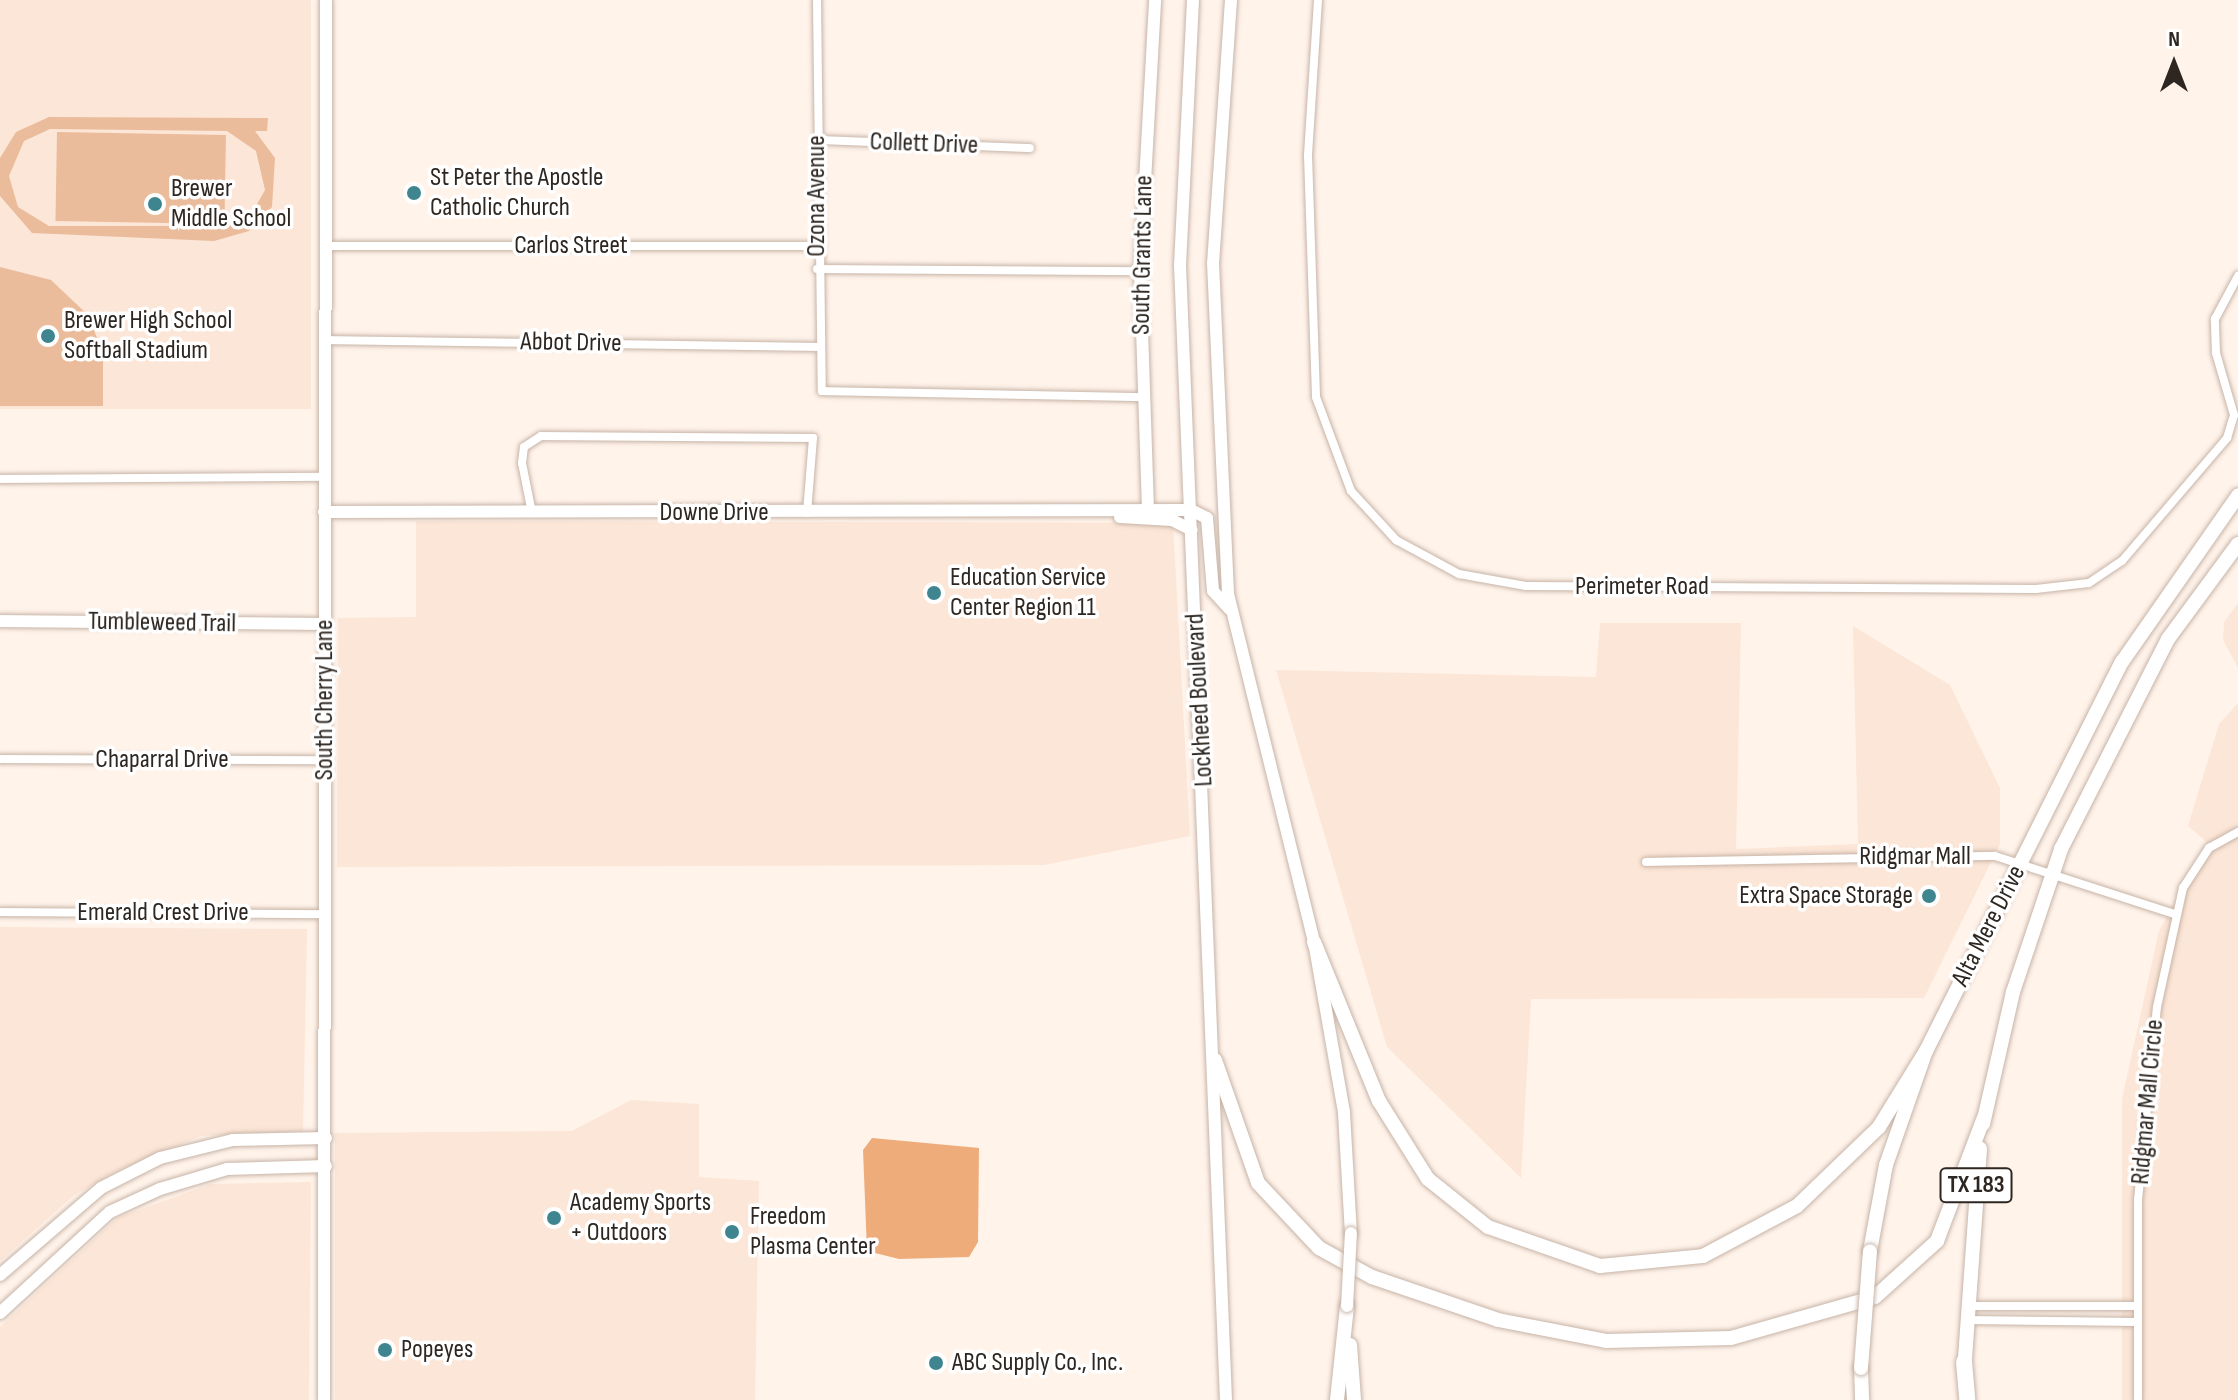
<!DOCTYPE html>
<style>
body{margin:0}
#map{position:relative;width:2238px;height:1400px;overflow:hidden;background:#fff3ea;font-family:"Sofia Sans Condensed",sans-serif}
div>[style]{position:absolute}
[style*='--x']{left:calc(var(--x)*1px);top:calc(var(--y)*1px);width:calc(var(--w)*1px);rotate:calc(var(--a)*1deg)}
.built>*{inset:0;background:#fce6d7;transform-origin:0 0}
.green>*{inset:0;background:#ebbc9b;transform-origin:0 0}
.water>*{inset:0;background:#eeac7b}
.roads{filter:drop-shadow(0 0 2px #c7b4a7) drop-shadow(0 0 2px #c7b4a7)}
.street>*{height:8px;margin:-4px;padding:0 4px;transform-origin:4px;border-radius:4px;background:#fff}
.secondary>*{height:12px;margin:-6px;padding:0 6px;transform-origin:6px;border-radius:6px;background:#fff}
.primary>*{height:14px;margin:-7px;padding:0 7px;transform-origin:7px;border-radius:7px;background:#fff}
.highway>*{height:16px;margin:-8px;padding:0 8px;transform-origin:8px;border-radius:8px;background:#fff}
.bridges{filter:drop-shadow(0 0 2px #c7b4a7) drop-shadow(0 0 2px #c7b4a7)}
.secondary-bridge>*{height:12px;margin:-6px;padding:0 6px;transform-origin:6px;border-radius:6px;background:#fff}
.primary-bridge>*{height:14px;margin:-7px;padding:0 7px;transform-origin:7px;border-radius:7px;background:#fff}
.dots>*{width:22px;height:22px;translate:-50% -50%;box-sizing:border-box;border:4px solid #fff;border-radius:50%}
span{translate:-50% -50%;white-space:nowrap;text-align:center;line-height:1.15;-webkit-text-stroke:7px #fff;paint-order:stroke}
.shield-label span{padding:2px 6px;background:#fff;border:2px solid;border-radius:6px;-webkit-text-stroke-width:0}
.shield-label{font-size:24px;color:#2d2621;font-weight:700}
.street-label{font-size:26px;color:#2d2621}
.poi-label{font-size:26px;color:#2d2621}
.left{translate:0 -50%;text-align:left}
.right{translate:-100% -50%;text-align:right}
.north{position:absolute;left:2134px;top:24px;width:80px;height:80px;-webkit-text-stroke:6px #fff;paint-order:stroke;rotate:0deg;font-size:22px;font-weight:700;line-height:32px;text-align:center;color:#2d2621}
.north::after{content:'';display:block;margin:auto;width:28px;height:36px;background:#2d2621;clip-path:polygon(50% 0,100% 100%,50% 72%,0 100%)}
</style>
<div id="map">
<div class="built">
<i style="left:0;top:0;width:311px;height:409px"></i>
<i style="clip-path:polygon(416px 521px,1173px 523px,1190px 836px,1044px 865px,337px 867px,338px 618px,416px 617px)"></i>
<i style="clip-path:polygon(2238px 603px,2238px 668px,2223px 640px,2224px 622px)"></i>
<i style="clip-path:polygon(1600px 623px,1741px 623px,1736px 849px,1858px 844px,1853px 626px,1950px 685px,2000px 788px,2000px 844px,1924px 998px,1531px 999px,1521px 1178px,1387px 1047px,1276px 670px,1596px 677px)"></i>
<i style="clip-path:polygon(2238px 703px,2238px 1400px,2122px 1400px,2122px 1099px,2159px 931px,2207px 842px,2188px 826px,2219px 724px)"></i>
<i style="clip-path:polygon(0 927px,307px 929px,303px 1131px,201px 1136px,117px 1171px,73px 1196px,0 1261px)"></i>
<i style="clip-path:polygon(631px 1100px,699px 1104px,699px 1177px,759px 1181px,755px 1400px,335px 1400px,335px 1133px,572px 1131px)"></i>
<i style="clip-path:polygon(311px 1182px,309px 1400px,0 1400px,0 1327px,117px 1218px,211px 1184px)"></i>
</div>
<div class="green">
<i style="clip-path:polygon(evenodd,49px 117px,268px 118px,267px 131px,255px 131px,275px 158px,272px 207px,249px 231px,214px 241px,32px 233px,0 196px,0 158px,16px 132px,49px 117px,50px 129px,227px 131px,256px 151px,265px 190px,252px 213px,230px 226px,49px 226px,18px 207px,9px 176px,24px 141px,50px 129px)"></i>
<i style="left:57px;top:132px;width:169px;height:89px;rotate:1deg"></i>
<i style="clip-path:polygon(0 267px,51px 280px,89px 316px,103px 355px,103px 406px,0 406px)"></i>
</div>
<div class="water">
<i style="clip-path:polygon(872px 1138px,979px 1148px,978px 1242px,969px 1257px,899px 1259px,867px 1251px,863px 1150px)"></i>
</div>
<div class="roads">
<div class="street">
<i style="--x:817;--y:0;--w:391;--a:89.3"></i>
<i style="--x:822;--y:391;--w:321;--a:1.1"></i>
<i style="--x:1318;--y:0;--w:155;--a:93.7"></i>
<i style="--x:1308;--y:155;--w:242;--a:88.1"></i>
<i style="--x:1316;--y:397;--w:100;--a:69.6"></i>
<i style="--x:1351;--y:491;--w:67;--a:47.4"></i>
<i style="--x:1396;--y:540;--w:72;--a:28.4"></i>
<i style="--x:1459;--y:574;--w:68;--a:10.2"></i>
<i style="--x:1526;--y:586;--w:510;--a:0.34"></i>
<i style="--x:2036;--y:589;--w:53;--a:-6.5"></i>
<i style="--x:2089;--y:583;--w:40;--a:-34"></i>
<i style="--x:2122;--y:561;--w:162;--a:-49.5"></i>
<i style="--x:2227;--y:438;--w:24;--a:-73"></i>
<i style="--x:2234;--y:415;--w:65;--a:-106.2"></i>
<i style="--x:2216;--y:353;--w:34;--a:-92"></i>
<i style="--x:2215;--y:319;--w:49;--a:-61.9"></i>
<i style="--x:817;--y:140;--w:213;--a:2.2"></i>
<i style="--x:325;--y:246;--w:492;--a:0"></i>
<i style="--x:817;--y:269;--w:323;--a:0.4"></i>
<i style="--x:324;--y:340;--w:493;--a:0.8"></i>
<i style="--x:0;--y:479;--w:324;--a:-0.4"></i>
<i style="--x:532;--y:513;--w:51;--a:-101.3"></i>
<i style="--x:522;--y:463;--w:16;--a:-83"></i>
<i style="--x:524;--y:447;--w:20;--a:-33"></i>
<i style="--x:541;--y:436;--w:272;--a:0.4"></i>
<i style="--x:813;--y:438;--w:75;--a:94.6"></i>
<i style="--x:0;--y:759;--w:325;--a:0.2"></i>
<i style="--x:1646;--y:862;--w:349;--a:-1"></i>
<i style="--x:1995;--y:856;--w:189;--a:17.9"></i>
<i style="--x:0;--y:912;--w:325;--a:0.4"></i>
<i style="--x:1966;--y:1306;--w:171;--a:0"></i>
<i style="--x:1966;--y:1320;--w:171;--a:0.7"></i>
<i style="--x:2138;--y:1400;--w:200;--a:-90"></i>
<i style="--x:2138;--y:1200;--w:194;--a:-84.4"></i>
<i style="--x:2157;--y:1007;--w:122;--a:-77.7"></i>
<i style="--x:2183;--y:888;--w:48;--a:-57"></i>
<i style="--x:2209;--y:848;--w:33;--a:-29"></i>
</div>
<div class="secondary">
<i style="--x:1193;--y:0;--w:265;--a:92.8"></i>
<i style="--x:1180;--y:265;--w:1136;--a:87.68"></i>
<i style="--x:1231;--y:0;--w:264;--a:93.9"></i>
<i style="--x:1213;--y:263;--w:331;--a:87.4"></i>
<i style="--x:1228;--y:594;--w:358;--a:76.1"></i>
<i style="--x:1314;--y:942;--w:174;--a:80"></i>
<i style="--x:1344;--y:1113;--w:120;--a:86.7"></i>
<i style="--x:1148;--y:510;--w:239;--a:-91.9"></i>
<i style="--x:1140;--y:271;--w:271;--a:-86.8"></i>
<i style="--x:324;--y:512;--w:867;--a:-0.13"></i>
<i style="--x:1191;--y:510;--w:18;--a:27"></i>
<i style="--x:1207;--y:518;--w:73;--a:85.3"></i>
<i style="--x:1213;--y:591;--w:25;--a:47"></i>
<i style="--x:1120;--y:517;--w:52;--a:3.3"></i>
<i style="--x:1172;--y:520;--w:22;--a:27"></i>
<i style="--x:0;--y:621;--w:324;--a:0.5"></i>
<i style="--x:0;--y:1275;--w:133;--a:-40.7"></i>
<i style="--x:101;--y:1188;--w:66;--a:-27"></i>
<i style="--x:160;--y:1158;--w:75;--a:-13.9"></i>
<i style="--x:233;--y:1140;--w:93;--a:-1.2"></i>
<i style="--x:0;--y:1313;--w:149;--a:-42.6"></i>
<i style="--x:110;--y:1212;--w:55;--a:-24.7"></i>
<i style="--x:160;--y:1189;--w:70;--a:-16.6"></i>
<i style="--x:227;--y:1169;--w:99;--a:-1.7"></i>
<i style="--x:324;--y:1400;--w:1400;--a:-89.92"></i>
</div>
<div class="primary">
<i style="--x:1314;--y:942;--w:172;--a:67.8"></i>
<i style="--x:1379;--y:1101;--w:92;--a:57.9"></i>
<i style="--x:1428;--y:1179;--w:77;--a:38.7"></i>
<i style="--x:1488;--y:1227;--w:119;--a:19.2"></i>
<i style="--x:1600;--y:1266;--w:103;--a:-5.5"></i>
<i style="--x:1703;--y:1256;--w:106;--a:-28"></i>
<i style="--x:1797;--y:1206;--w:114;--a:-43.9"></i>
<i style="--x:1879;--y:1127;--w:89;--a:-58.3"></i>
<i style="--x:1215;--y:1060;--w:130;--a:70.7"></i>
<i style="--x:1258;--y:1183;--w:89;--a:46.8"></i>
<i style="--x:1319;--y:1248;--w:60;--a:28.7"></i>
<i style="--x:1372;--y:1277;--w:133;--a:18.8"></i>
<i style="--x:1498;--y:1320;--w:110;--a:11"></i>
<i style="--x:1606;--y:1341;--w:125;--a:-1.4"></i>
<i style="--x:1731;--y:1338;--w:150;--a:-15.9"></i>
<i style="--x:1875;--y:1297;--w:84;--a:-42.1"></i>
<i style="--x:1937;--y:1241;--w:133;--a:-69.2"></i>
<i style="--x:1983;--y:1124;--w:135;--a:-77.2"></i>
<i style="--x:2013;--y:992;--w:151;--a:-71.4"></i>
<i style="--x:2061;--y:849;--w:236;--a:-63"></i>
<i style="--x:2168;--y:639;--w:118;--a:-53.6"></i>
<i style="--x:1870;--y:1251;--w:87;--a:-79.5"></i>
<i style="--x:1886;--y:1165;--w:121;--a:-70.7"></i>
<i style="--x:1926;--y:1051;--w:436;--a:-63.3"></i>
<i style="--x:2122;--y:662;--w:203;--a:-55.1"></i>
<i style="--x:1350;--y:1345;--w:55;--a:85.8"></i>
<i style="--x:1861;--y:1368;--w:32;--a:88"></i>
<i style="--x:1964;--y:1372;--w:224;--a:-85.9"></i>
<i style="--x:1337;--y:1400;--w:95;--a:-83.9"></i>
</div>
<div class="highway">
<i style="--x:1964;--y:1362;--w:38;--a:85"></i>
</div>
</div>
<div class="bridges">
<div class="secondary-bridge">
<i style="--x:1347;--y:1306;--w:73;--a:-86.9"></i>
</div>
<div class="primary-bridge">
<i style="--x:1861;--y:1368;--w:117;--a:-85.6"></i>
</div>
</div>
<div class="dots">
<i style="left:414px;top:193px;background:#3f858f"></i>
<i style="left:155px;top:204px;background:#3f858f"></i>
<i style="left:48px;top:336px;background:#3f858f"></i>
<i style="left:934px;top:593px;background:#3f858f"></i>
<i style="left:1929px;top:896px;background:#3f858f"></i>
<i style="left:554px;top:1218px;background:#3f858f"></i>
<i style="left:732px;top:1232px;background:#3f858f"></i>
<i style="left:385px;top:1350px;background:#3f858f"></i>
<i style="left:936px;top:1363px;background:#3f858f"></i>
</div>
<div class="shield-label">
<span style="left:1976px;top:1185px">TX 183</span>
</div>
<div class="street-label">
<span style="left:924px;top:144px;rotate:2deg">Collett Drive</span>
<span style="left:817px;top:196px;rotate:-90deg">Ozona Avenue</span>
<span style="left:571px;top:246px">Carlos Street</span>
<span style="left:1143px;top:255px;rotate:-89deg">South Grants Lane</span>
<span style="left:571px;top:343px;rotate:1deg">Abbot Drive</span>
<span style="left:714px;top:513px">Downe Drive</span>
<span style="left:1642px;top:587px">Perimeter Road</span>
<span style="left:162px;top:623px;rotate:1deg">Tumbleweed Trail</span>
<span style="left:325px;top:700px;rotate:-90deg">South Cherry Lane</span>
<span style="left:1200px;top:700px;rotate:-93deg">Lockheed Boulevard</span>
<span style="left:162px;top:760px">Chaparral Drive</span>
<span style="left:1915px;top:857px">Ridgmar Mall</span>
<span style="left:163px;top:913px">Emerald Crest Drive</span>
<span style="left:1989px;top:926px;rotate:-63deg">Alta Mere Drive</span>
<span style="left:2148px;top:1102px;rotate:-85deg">Ridgmar Mall Circle</span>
</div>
<div class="poi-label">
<span class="left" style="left:430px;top:193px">St Peter the Apostle<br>Catholic Church</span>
<span class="left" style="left:171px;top:204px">Brewer<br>Middle School</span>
<span class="left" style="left:64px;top:336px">Brewer High School<br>Softball Stadium</span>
<span class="left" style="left:950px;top:593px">Education Service<br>Center Region 11</span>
<span class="right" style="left:1913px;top:896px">Extra Space Storage</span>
<span class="left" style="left:570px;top:1218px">Academy Sports<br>+ Outdoors</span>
<span class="left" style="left:750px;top:1232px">Freedom<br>Plasma Center</span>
<span class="left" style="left:401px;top:1350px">Popeyes</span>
<span class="left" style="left:952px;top:1363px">ABC Supply Co., Inc.</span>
</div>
<div class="north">N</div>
</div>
